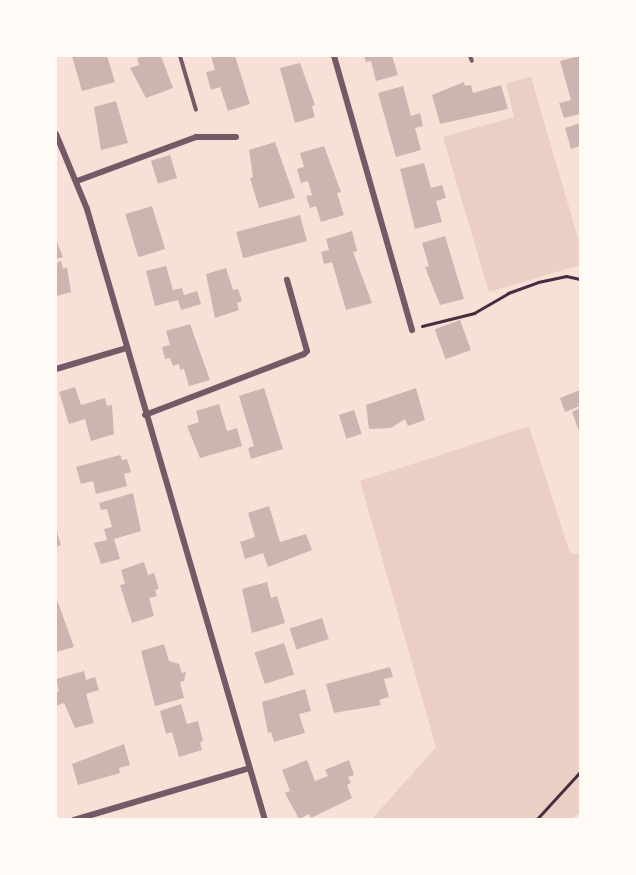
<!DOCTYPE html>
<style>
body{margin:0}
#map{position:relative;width:636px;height:875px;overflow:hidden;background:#f7e1d7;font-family:"IBM Plex Serif",serif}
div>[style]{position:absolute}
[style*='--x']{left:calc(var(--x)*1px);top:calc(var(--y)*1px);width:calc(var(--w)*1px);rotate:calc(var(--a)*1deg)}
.green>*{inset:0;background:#ebcfc5}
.building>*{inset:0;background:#ccb4b1;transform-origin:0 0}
.path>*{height:3px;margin:-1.5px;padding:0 1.5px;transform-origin:1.5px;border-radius:1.5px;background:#4a2c40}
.service>*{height:4px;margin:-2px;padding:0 2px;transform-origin:2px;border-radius:2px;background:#755966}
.minor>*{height:6px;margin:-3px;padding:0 3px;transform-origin:3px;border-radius:3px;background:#755966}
span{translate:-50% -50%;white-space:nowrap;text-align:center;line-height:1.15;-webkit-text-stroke:5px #fffaf5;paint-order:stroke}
.frame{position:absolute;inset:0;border:57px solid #fffaf5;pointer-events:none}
</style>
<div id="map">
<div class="green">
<i style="clip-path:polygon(531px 77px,580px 245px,580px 265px,489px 292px,443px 137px,514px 117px,506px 83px)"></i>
<i style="clip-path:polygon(529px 426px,570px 553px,580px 554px,580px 812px,572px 819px,372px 819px,436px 747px,360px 481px)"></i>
</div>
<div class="building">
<i style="clip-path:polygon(72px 56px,107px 56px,115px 82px,82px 91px)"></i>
<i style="clip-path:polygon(144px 56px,161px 56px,173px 88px,146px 98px,130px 68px,139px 65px,137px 58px)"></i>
<i style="clip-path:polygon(211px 56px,235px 56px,250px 104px,228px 111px,220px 87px,211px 90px,206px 72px,215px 70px)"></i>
<i style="clip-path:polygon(364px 56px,392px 56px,398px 75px,376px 81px,371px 61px,366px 62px)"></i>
<i style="clip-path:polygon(579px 56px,580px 114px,564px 118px,559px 103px,571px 100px,560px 61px)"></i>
<i style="clip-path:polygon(300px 63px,315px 105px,312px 106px,315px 117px,295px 123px,280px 68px)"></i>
<i style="clip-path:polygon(464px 82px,465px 86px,471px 85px,473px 93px,501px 85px,508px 109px,440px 124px,432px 95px)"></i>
<i style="clip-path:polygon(403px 86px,411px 116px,420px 113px,423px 126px,415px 128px,421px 150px,396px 157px,378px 93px)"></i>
<i style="clip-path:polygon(116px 101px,128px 143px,101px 150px,94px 107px)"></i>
<i style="clip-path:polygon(580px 123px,580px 146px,571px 149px,565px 128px)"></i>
<i style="clip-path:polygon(275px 142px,295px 198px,259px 208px,250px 178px,253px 177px,249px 150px)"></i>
<i style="clip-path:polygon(324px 146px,341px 192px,337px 193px,344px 215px,321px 222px,316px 206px,310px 208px,306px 196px,312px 195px,308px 181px,301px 183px,297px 169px,304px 167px,300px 153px)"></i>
<i style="left:170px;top:155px;width:24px;height:20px;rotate:73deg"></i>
<i style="clip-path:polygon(424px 163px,431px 188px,442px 185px,446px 198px,436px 201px,442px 222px,415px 229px,400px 169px)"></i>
<i style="left:152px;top:206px;width:45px;height:28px;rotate:73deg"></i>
<i style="left:300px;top:215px;width:27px;height:66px;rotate:75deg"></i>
<i style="clip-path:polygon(352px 231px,357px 251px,353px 252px,372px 303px,346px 310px,332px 262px,324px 264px,321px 252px,329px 250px,326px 239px)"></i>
<i style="clip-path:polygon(445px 236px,464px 299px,440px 305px,425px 267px,429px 266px,422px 243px)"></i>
<i style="clip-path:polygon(56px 239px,63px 257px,56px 259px)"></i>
<i style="clip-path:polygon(61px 261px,63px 269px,67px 267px,71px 292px,56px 296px,56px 263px)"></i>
<i style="clip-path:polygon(166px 266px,173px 290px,182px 288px,184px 295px,197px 291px,201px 304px,181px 310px,178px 300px,155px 306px,146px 271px)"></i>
<i style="clip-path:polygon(226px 268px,233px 290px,238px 289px,242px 301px,237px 303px,239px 310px,215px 318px,206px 274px)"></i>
<i style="left:460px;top:320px;width:32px;height:27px;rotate:70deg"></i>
<i style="clip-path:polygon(190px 324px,210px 380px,189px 386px,184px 369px,180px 370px,179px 364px,173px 366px,170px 358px,165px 359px,162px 347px,170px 345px,166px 331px)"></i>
<i style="clip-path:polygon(75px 387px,81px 405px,105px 398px,107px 406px,112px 405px,114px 434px,91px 441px,85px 419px,69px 424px,59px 392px)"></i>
<i style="clip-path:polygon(264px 388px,283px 449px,251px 459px,248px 448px,254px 446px,239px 396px)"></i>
<i style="clip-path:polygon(416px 388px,425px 420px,408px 426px,405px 419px,391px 428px,369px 429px,366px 405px)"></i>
<i style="clip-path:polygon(580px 390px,580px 406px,565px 412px,560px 398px)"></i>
<i style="clip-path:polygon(219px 404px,227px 431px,237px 428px,242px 446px,200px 458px,187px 426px,199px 422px,196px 411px)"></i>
<i style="clip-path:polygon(580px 408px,580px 434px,572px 412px)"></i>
<i style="left:354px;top:410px;width:25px;height:16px;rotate:72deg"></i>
<i style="clip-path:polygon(120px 455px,122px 460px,127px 459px,131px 472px,124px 474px,127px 486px,96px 494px,93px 481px,81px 484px,76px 467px)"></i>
<i style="clip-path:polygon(133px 493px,141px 531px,114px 539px,120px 559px,101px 564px,94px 543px,107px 540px,104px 529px,112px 527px,107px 509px,101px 510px,99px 503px)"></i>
<i style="clip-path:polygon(269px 506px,280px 542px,306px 534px,312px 550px,268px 567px,263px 553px,245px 559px,240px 542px,255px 537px,248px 513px)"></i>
<i style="clip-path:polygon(56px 528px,61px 545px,56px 547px)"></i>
<i style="clip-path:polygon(144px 562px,148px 575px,154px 573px,159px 589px,155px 590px,157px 596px,149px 598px,154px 616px,132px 623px,120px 585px,125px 584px,121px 570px)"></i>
<i style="clip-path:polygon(267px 582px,271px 598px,277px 596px,285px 623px,252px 633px,242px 589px)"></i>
<i style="clip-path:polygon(56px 597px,74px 647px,56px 652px)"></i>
<i style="left:322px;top:618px;width:22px;height:34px;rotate:72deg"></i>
<i style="left:284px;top:643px;width:33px;height:31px;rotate:72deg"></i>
<i style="clip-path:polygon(164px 644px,169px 661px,179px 664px,182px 673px,186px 672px,184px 681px,180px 682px,184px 698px,155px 706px,141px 651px)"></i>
<i style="clip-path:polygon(390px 667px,393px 677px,384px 679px,389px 697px,379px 700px,381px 705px,334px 713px,326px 684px)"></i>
<i style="clip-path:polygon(84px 671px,86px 680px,95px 677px,99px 690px,86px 694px,94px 723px,75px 728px,64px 703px,56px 706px,56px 692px,59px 691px,56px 679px)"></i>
<i style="clip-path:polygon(305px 689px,311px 711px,299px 714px,305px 733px,274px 742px,271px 732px,268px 733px,262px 702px)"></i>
<i style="clip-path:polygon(181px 704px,187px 724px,198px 721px,203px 741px,200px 742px,202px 750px,179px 757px,172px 732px,166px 734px,160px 711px)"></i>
<i style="clip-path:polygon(124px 744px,130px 765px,119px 768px,120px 773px,78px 785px,72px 764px)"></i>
<i style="clip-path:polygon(307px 760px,315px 781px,328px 776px,325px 770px,349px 760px,354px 775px,348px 777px,351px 783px,347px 785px,352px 798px,311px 818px,309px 814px,299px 819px,285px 793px,290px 791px,282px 770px)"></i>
</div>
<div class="path">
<i style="--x:422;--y:326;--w:54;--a:-14"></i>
<i style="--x:474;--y:313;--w:39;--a:-30"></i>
<i style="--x:508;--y:293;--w:32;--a:-20"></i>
<i style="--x:538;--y:282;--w:29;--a:-12"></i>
<i style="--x:566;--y:276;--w:14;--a:12"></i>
<i style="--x:536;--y:820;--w:65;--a:-47.5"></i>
</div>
<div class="service">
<i style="--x:180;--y:56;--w:56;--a:73.5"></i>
<i style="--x:470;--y:56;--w:5;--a:68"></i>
</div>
<div class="minor">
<i style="--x:334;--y:56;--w:285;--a:74.1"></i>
<i style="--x:56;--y:134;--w:81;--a:67.5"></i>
<i style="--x:87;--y:209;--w:636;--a:73.76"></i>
<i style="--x:77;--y:181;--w:127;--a:-20.3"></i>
<i style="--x:196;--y:137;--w:40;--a:0"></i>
<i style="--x:56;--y:369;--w:74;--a:-16.5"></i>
<i style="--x:145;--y:415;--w:170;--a:-21"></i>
<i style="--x:304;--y:354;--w:4;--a:-45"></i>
<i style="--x:307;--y:351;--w:74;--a:-105.7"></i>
<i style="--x:74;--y:820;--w:183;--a:-16.5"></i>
</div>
<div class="frame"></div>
</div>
